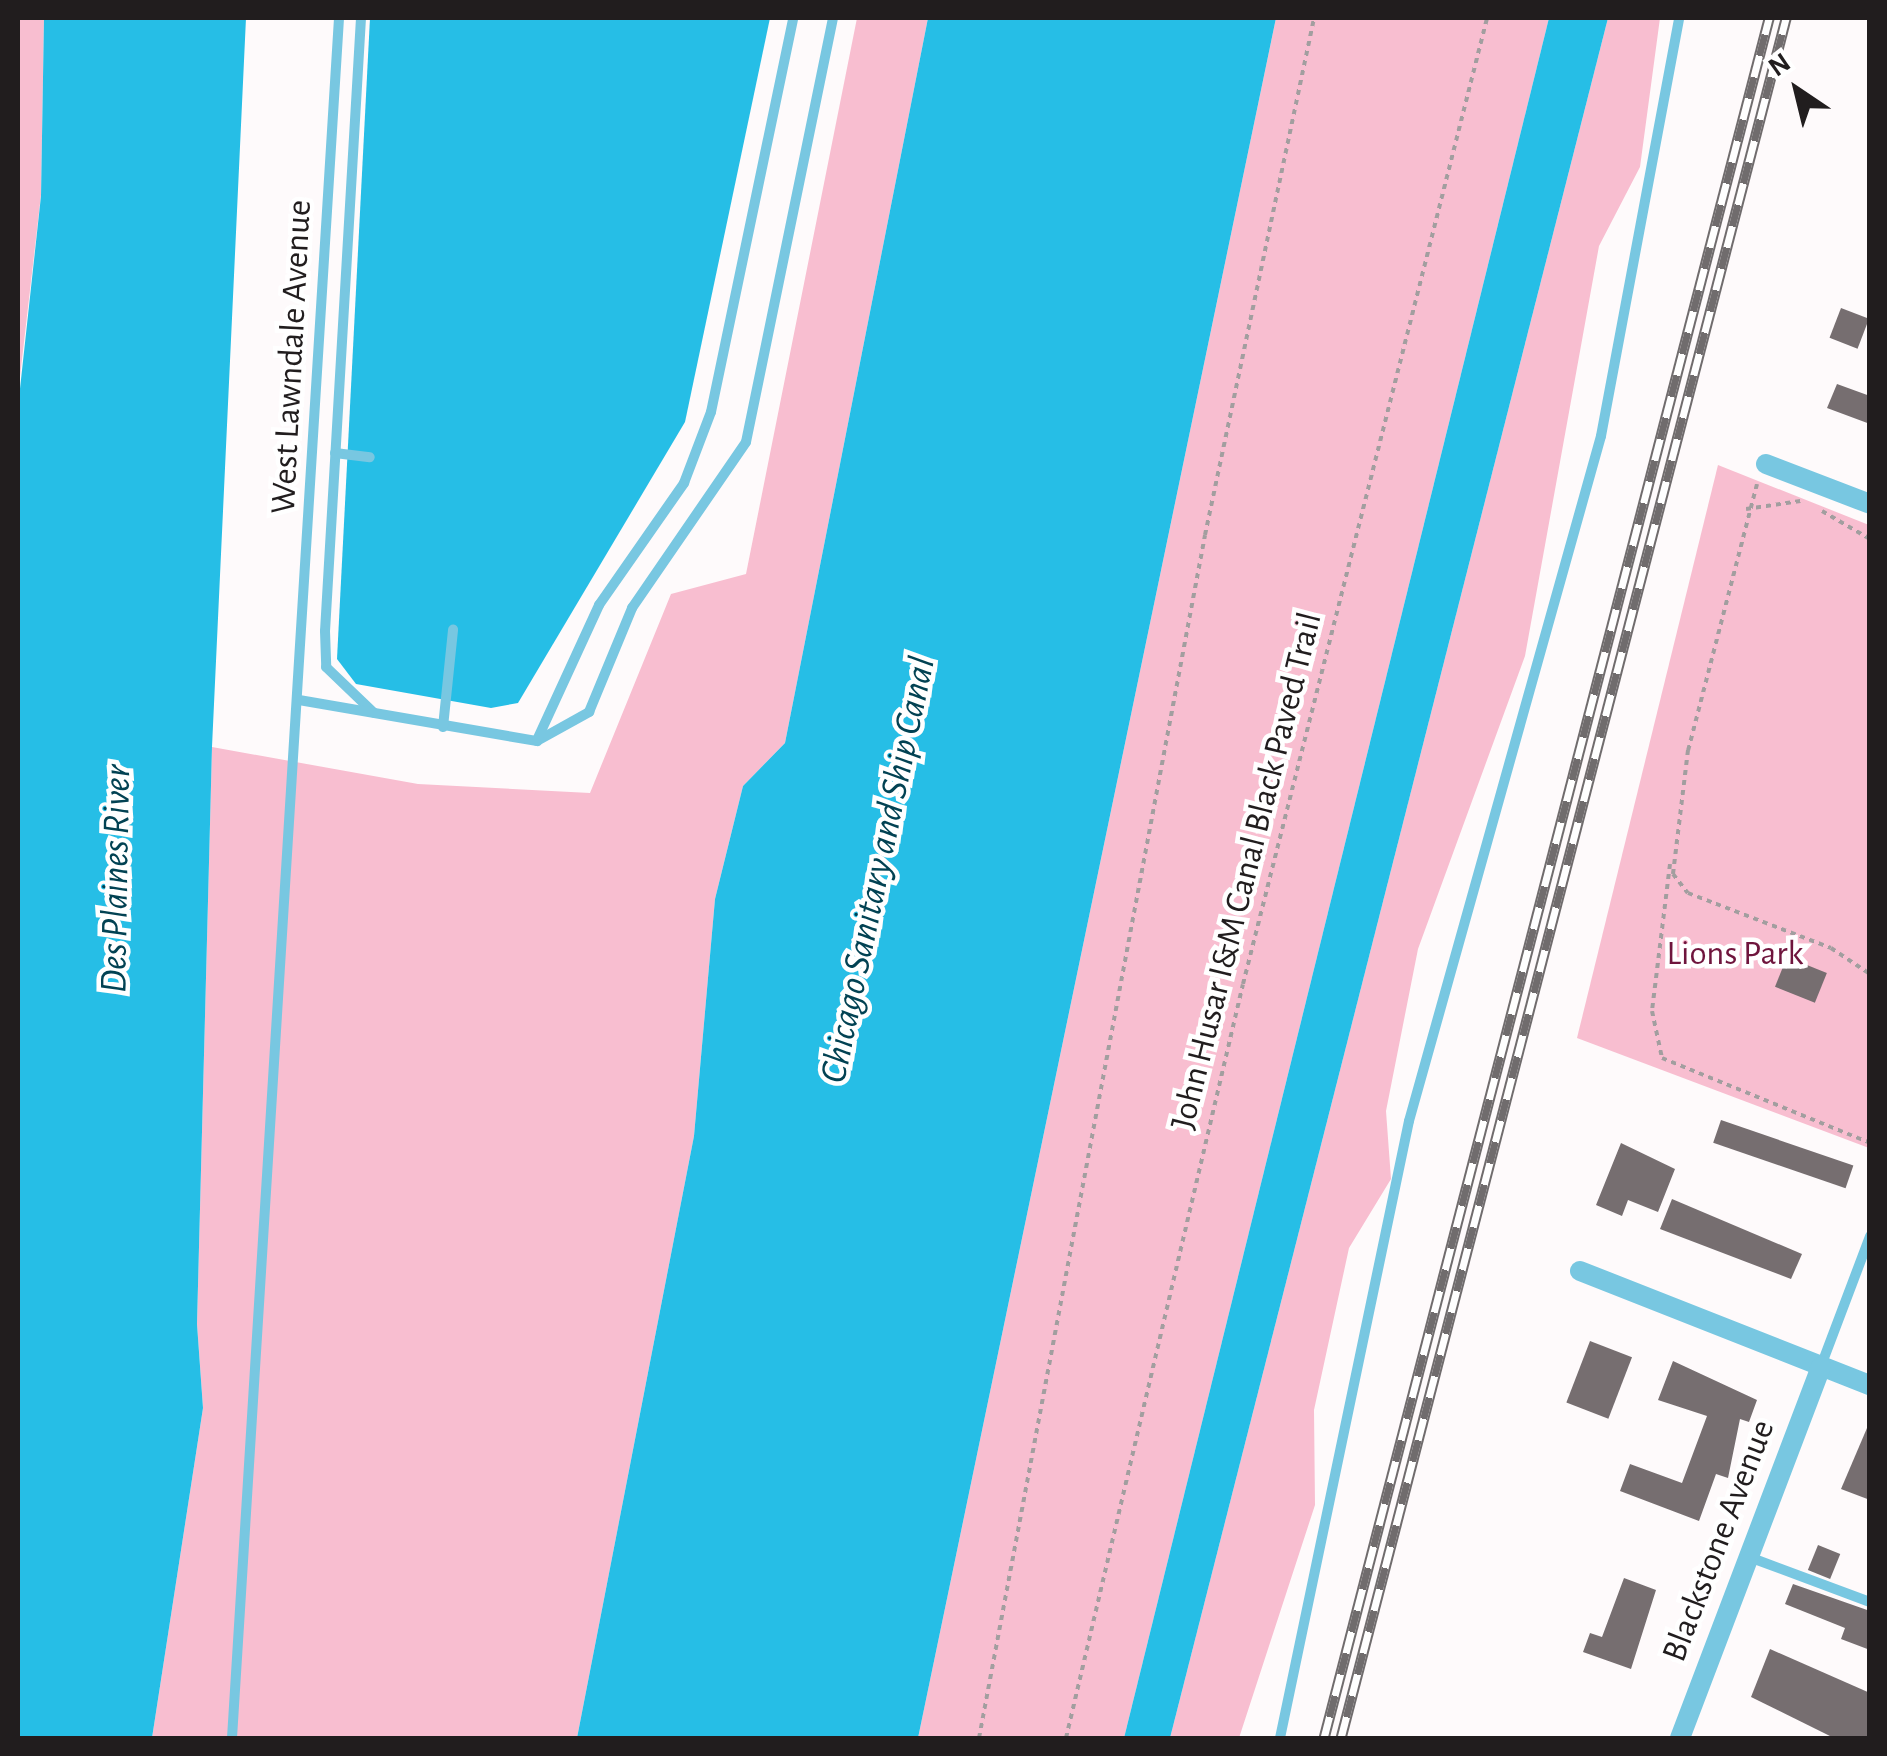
<!DOCTYPE html>
<style>
body{margin:0}
#map{position:relative;width:1887px;height:1756px;overflow:hidden;background:#fefafb;font-family:"Alegreya Sans",sans-serif}
div>[style]{position:absolute}
[style*='--x']{left:calc(var(--x)*1px);top:calc(var(--y)*1px);width:calc(var(--w)*1px);rotate:calc(var(--a)*1deg)}
.green>*{inset:0;background:#f8bed0}
.water>*{inset:0;background:#26bee6}
.building>*{inset:0;background:#766e70;transform-origin:0 0}
.path>*{height:4px;margin-top:-2px;transform-origin:0;background:repeating-linear-gradient(90deg,#a29e9f 0 5px,transparent 0 10px)}
.service>*{height:10px;margin:-5px;padding:0 5px;transform-origin:5px;border-radius:5px;background:#78c7e1}
.minor>*{height:20px;margin:-10px;padding:0 10px;transform-origin:10px;border-radius:10px;background:#78c7e1}
.rail>*{height:11px;margin-top:-5.5px;transform-origin:0;background:repeating-linear-gradient(90deg,#fff 0 22px,#706c6d 0 44px);box-sizing:border-box;border-block:2px solid #706c6d}
span{translate:-50% -50%;white-space:nowrap;text-align:center;line-height:1.15;-webkit-text-stroke:9px #fff;paint-order:stroke}
.street-label{font-size:35px;color:#211d1e}
.park-label{font-size:35px;color:#6f153d}
.water-label{font-size:38px;color:#024253;font-style:italic}
.frame{position:absolute;inset:0;border:20px solid #211d1e;pointer-events:none}
.north{position:absolute;left:1747px;top:40px;width:100px;height:100px;-webkit-text-stroke:8px #fff;paint-order:stroke;rotate:325deg;font-size:28px;font-weight:700;line-height:40px;text-align:center;color:#211d1e}
.north::after{content:'';display:block;margin:auto;width:35px;height:45px;background:#211d1e;clip-path:polygon(50% 0,100% 100%,50% 72%,0 100%)}
</style>
<div id="map">
<div class="green">
<i style="clip-path:polygon(18px 18px,44px 18px,41px 195px,18px 394px)"></i>
<i style="clip-path:polygon(857px 18px,928px 18px,785px 743px,743px 786px,715px 899px,694px 1136px,577px 1738px,152px 1738px,203px 1408px,197px 1324px,212px 747px,418px 784px,590px 793px,671px 594px,746px 574px)"></i>
<i style="clip-path:polygon(1276px 18px,1549px 18px,1124px 1738px,918px 1738px)"></i>
<i style="clip-path:polygon(1608px 18px,1660px 18px,1640px 167px,1599px 246px,1525px 656px,1418px 949px,1386px 1111px,1391px 1179px,1349px 1248px,1314px 1410px,1315px 1505px,1239px 1738px,1170px 1738px)"></i>
<i style="clip-path:polygon(1718px 465px,1869px 525px,1869px 1148px,1577px 1038px)"></i>
</div>
<div class="water">
<i style="clip-path:polygon(44px 18px,246px 18px,212px 747px,197px 1324px,203px 1408px,152px 1738px,18px 1738px,18px 407px,41px 196px)"></i>
<i style="clip-path:polygon(370px 18px,770px 18px,685px 422px,518px 703px,491px 708px,356px 684px,337px 659px)"></i>
<i style="clip-path:polygon(928px 18px,1276px 18px,918px 1738px,577px 1738px,694px 1136px,715px 899px,743px 786px,785px 743px)"></i>
<i style="clip-path:polygon(1549px 18px,1608px 18px,1170px 1738px,1124px 1738px)"></i>
</div>
<div class="building">
<i style="left:1841px;top:308px;width:30px;height:32px;rotate:21deg"></i>
<i style="clip-path:polygon(1837px 384px,1870px 396px,1870px 424px,1827px 408px)"></i>
<i style="left:1787px;top:957px;width:43px;height:32px;rotate:22deg"></i>
<i style="left:1721px;top:1120px;width:140px;height:24px;rotate:19deg"></i>
<i style="clip-path:polygon(1621px 1143px,1675px 1169px,1658px 1212px,1628px 1200px,1622px 1216px,1596px 1205px)"></i>
<i style="clip-path:polygon(1672px 1199px,1802px 1254px,1791px 1279px,1660px 1229px)"></i>
<i style="left:1590px;top:1341px;width:45px;height:66px;rotate:21deg"></i>
<i style="clip-path:polygon(1673px 1361px,1757px 1400px,1749px 1422px,1740px 1419px,1728px 1478px,1716px 1474px,1699px 1521px,1620px 1491px,1630px 1464px,1682px 1483px,1707px 1416px,1658px 1400px)"></i>
<i style="clip-path:polygon(1870px 1421px,1870px 1500px,1841px 1489px)"></i>
<i style="left:1818px;top:1545px;width:24px;height:27px;rotate:22deg"></i>
<i style="clip-path:polygon(1624px 1578px,1656px 1590px,1631px 1669px,1583px 1652px,1590px 1633px,1602px 1637px)"></i>
<i style="clip-path:polygon(1793px 1584px,1870px 1611px,1870px 1650px,1841px 1639px,1845px 1628px,1785px 1604px)"></i>
<i style="clip-path:polygon(1770px 1649px,1870px 1693px,1870px 1738px,1834px 1738px,1751px 1697px)"></i>
</div>
<div class="path">
<i style="--x:1757;--y:484;--w:275;--a:104.5"></i>
<i style="--x:1688;--y:750;--w:125;--a:96.9"></i>
<i style="--x:1673;--y:874;--w:24;--a:52"></i>
<i style="--x:1688;--y:893;--w:153;--a:21"></i>
<i style="--x:1831;--y:948;--w:47;--a:33.7"></i>
<i style="--x:1746;--y:509;--w:55;--a:-8.4"></i>
<i style="--x:1822;--y:511;--w:56;--a:30.3"></i>
<i style="--x:1670;--y:864;--w:148;--a:97"></i>
<i style="--x:1652;--y:1011;--w:48;--a:78"></i>
<i style="--x:1662;--y:1058;--w:225;--a:22.2"></i>
<i style="--x:979;--y:1738;--w:1224;--a:-79.36"></i>
<i style="--x:1205;--y:535;--w:528;--a:-78.09"></i>
<i style="--x:1066;--y:1738;--w:774;--a:-76.79"></i>
<i style="--x:1243;--y:984;--w:996;--a:-75.82"></i>
</div>
<div class="service">
<i style="--x:361;--y:18;--w:614;--a:93.36"></i>
<i style="--x:325;--y:631;--w:36;--a:88"></i>
<i style="--x:326;--y:667;--w:66;--a:43.8"></i>
<i style="--x:335;--y:453;--w:35;--a:7"></i>
<i style="--x:299;--y:700;--w:242;--a:9.8"></i>
<i style="--x:537;--y:741;--w:60;--a:-29.1"></i>
<i style="--x:589;--y:712;--w:113;--a:-67.5"></i>
<i style="--x:632;--y:608;--w:201;--a:-55.5"></i>
<i style="--x:746;--y:442;--w:433;--a:-78.4"></i>
<i style="--x:443;--y:727;--w:98;--a:-84.1"></i>
<i style="--x:537;--y:740;--w:149;--a:-65.3"></i>
<i style="--x:599;--y:605;--w:149;--a:-55.1"></i>
<i style="--x:684;--y:483;--w:76;--a:-69.2"></i>
<i style="--x:711;--y:412;--w:402;--a:-78.2"></i>
<i style="--x:1821;--y:1366;--w:139;--a:-69.3"></i>
<i style="--x:1749;--y:1557;--w:129;--a:20.4"></i>
<i style="--x:232;--y:1738;--w:1723;--a:-86.44"></i>
<i style="--x:1280;--y:1738;--w:630;--a:-78.19"></i>
<i style="--x:1409;--y:1121;--w:711;--a:-74.34"></i>
<i style="--x:1601;--y:436;--w:425;--a:-79.4"></i>
</div>
<div class="minor">
<i style="--x:1766;--y:464;--w:111;--a:21"></i>
<i style="--x:1580;--y:1271;--w:312;--a:21.5"></i>
<i style="--x:1680;--y:1738;--w:397;--a:-69.2"></i>
</div>
<div class="rail">
<i style="--x:1324;--y:1738;--w:1777;--a:-75.49"></i>
<i style="--x:1341;--y:1738;--w:1777;--a:-75.49"></i>
</div>
<div class="street-label">
<span style="left:292px;top:357px;rotate:-87deg">West Lawndale Avenue</span>
<span style="left:1247px;top:871px;rotate:-76deg">John Husar I&amp;M Canal Black Paved Trail</span>
<span style="left:1719px;top:1541px;rotate:-69deg">Blackstone Avenue</span>
</div>
<div class="park-label">
<span style="left:1735px;top:954px">Lions Park</span>
</div>
<div class="water-label">
<span style="left:879px;top:870px;rotate:-78deg">Chicago Sanitary and Ship Canal</span>
<span style="left:117px;top:879px;rotate:-89deg">Des Plaines River</span>
</div>
<div class="frame"></div>
<div class="north">N</div>
</div>
